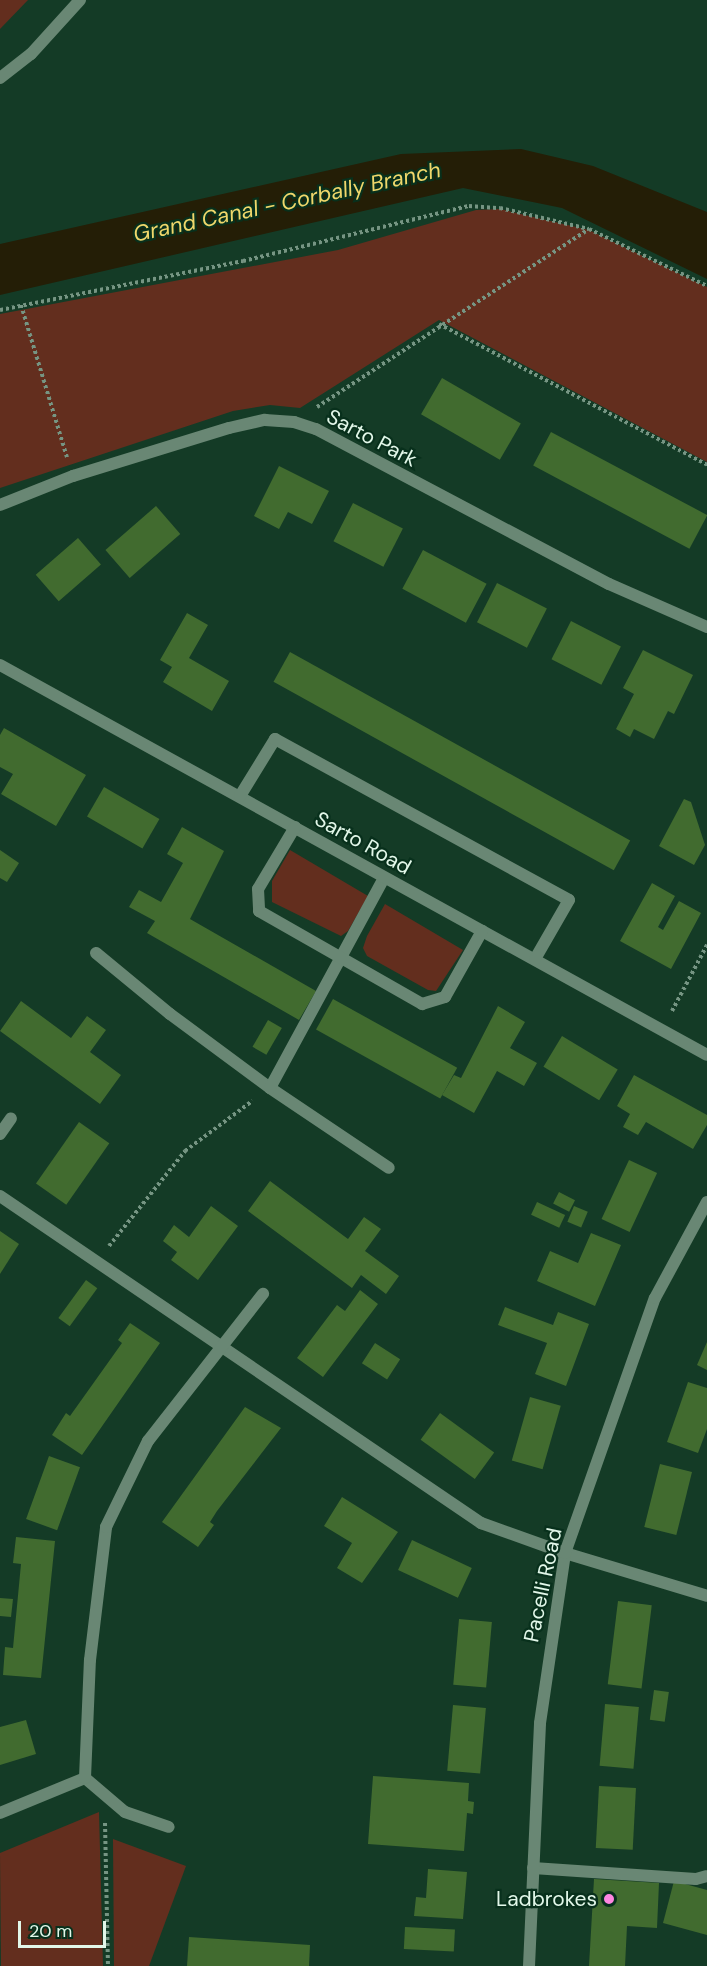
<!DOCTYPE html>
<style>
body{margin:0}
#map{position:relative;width:707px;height:1966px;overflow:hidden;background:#143b26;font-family:"DM Sans",sans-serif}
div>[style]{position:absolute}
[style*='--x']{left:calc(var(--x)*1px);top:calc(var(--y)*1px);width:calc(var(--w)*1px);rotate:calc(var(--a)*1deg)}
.green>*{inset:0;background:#632e1e}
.water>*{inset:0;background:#241e06}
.building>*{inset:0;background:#416b2f;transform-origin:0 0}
.path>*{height:4px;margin-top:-2px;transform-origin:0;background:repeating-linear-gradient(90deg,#769583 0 3px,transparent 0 6px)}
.service>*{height:12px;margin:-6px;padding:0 6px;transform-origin:6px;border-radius:6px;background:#698774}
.minor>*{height:12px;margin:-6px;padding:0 6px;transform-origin:6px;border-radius:6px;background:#698774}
.dots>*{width:16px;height:16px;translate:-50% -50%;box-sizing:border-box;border:3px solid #08301c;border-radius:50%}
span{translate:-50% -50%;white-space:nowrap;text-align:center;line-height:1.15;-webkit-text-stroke:4.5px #08301c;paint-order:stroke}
.street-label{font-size:21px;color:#e2f7e9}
.poi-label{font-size:21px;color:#e2f7e9}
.right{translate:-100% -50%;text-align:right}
.water-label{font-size:22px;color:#efd76b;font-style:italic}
.scale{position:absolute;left:18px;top:1921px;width:88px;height:27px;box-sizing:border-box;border:3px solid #e2f7e9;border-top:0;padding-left:8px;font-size:18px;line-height:21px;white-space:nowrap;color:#e2f7e9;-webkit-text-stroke:4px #08301c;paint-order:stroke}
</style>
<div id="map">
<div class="green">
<i style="clip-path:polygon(0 0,28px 0,0 29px)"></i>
<i style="clip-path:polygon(500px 209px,589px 230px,707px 287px,707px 462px,439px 320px,300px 408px,270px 405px,233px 411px,0 488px,0 314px,338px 250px,476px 210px)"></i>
<i style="clip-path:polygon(290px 850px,368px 896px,348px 931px,341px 936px,272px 902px,272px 881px)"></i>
<i style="clip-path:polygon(385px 904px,463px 950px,436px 991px,428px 990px,367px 956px,363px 948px,367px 936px)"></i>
<i style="clip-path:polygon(99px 1812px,103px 1966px,1px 1966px,0 1853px)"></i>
<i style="clip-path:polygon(113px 1839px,186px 1866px,149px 1966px,114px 1966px)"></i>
</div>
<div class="water">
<i style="clip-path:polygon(521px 149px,593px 166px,707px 212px,707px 279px,562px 208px,463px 188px,0 295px,0 244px,401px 154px)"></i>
</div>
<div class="building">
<i style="left:442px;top:378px;width:91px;height:42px;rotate:30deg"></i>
<i style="left:551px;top:432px;width:177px;height:38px;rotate:28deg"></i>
<i style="clip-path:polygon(279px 466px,329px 491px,312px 524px,288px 512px,279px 529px,254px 516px)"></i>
<i style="left:353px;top:503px;width:56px;height:43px;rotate:27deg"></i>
<i style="left:156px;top:506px;width:37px;height:67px;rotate:49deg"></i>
<i style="left:78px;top:538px;width:35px;height:56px;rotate:49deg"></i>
<i style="left:423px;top:550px;width:72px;height:44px;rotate:28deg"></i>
<i style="left:497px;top:583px;width:56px;height:44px;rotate:27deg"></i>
<i style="clip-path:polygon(187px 613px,208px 625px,189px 658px,229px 681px,212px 711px,163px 682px,172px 667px,160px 660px)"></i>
<i style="left:571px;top:621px;width:56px;height:43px;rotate:27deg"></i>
<i style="clip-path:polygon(643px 650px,693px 675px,674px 714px,668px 711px,654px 739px,634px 729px,630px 737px,616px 729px,634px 694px,623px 688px)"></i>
<i style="left:290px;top:652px;width:389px;height:34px;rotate:29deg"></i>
<i style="clip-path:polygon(4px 728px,86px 775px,56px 826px,1px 794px,13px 774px,0 767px,0 735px)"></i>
<i style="left:104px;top:787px;width:64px;height:34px;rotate:30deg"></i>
<i style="clip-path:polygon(684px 799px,691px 802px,705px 845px,694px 865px,659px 846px)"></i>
<i style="clip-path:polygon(182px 827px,224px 851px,190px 919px,316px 991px,299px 1020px,147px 933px,155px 921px,129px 907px,139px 890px,161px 902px,183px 863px,167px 854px)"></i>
<i style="clip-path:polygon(0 850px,19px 863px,7px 882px,0 878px)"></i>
<i style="clip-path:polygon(652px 883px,675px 896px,658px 927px,663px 930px,679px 901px,701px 913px,671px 969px,620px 941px)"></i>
<i style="left:333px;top:999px;width:142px;height:35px;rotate:29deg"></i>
<i style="clip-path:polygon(21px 1001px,71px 1038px,87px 1016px,106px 1030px,90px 1052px,121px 1075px,100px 1104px,0 1031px)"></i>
<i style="clip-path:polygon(498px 1006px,525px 1022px,510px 1048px,537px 1063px,524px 1086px,497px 1071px,474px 1113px,442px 1095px,454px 1075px,461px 1078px)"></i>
<i style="left:268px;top:1020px;width:16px;height:31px;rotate:30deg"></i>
<i style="left:562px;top:1036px;width:65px;height:36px;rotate:31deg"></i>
<i style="clip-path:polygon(634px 1075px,707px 1115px,707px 1125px,693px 1149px,646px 1122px,638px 1135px,623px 1127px,630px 1114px,617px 1106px)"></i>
<i style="left:79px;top:1122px;width:37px;height:75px;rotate:35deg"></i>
<i style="left:629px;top:1160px;width:31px;height:65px;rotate:25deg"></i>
<i style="clip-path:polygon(270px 1181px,348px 1239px,364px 1217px,381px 1229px,365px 1251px,399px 1276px,386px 1294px,361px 1275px,352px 1288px,248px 1211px)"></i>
<i style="left:559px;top:1192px;width:18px;height:13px;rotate:27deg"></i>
<i style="left:537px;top:1202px;width:31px;height:14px;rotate:25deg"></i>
<i style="clip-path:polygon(211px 1206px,238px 1226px,198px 1280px,171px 1260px,177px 1252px,163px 1241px,174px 1225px,189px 1237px)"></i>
<i style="left:574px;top:1206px;width:15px;height:17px;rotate:23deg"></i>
<i style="clip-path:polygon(0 1231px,19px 1244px,0 1274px)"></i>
<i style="clip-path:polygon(591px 1233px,621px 1245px,595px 1306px,537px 1281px,550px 1251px,578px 1263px)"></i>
<i style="left:86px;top:1280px;width:14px;height:47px;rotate:36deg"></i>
<i style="clip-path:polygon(360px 1290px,378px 1304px,323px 1377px,297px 1358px,337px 1305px,345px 1311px)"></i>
<i style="clip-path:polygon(505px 1307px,553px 1325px,558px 1312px,589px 1324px,566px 1386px,535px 1374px,547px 1343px,498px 1325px)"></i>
<i style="clip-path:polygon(130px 1323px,160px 1343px,82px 1455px,52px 1435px,66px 1413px,70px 1416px,122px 1343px,118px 1340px)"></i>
<i style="clip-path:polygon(707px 1342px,707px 1370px,697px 1365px)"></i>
<i style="left:375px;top:1343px;width:30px;height:24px;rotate:33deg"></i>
<i style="clip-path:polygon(688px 1382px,707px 1388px,707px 1429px,698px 1453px,667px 1442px)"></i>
<i style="left:530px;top:1397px;width:32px;height:66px;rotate:16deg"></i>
<i style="clip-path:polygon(245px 1407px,281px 1428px,217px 1511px,210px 1522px,214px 1525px,198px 1547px,162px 1522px)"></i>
<i style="left:440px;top:1413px;width:67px;height:33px;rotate:36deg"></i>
<i style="left:49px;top:1456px;width:33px;height:67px;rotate:20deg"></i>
<i style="left:660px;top:1464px;width:33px;height:65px;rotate:14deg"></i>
<i style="clip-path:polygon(342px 1497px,398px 1532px,362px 1583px,337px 1568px,352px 1543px,324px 1526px)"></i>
<i style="clip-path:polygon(16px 1537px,55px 1541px,41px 1678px,3px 1675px,5px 1647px,13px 1648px,21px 1564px,13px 1563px)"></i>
<i style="left:412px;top:1540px;width:66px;height:33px;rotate:25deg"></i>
<i style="clip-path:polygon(0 1598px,13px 1599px,11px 1617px,0 1616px)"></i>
<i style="left:618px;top:1601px;width:34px;height:84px;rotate:7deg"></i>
<i style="left:459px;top:1619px;width:33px;height:66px;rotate:5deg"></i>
<i style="left:654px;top:1690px;width:15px;height:30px;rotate:8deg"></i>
<i style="left:605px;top:1704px;width:34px;height:62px;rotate:5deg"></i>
<i style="left:453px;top:1705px;width:33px;height:66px;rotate:5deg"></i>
<i style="clip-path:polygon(26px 1720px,36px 1754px,0 1765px,0 1727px)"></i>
<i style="clip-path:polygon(373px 1776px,469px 1783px,468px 1801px,474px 1802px,473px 1814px,467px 1813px,464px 1851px,368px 1844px)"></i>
<i style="left:599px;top:1786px;width:37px;height:62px;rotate:3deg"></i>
<i style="clip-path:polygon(428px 1869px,467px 1872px,463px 1919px,414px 1916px,416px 1897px,426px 1898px)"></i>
<i style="clip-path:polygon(594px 1879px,659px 1883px,657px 1928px,627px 1926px,625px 1966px,589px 1966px)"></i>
<i style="clip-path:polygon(674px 1881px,707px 1890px,707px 1935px,663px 1923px)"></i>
<i style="left:405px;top:1927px;width:50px;height:22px;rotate:3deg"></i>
<i style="clip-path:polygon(189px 1937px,310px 1945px,309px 1966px,187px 1966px)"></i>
</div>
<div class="path">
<i style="--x:21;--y:305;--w:159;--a:73.2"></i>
<i style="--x:0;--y:310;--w:248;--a:-11.4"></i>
<i style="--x:243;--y:261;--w:233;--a:-13.7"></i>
<i style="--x:469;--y:206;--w:31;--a:4"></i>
<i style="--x:500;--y:208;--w:91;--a:13.3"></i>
<i style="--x:589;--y:229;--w:131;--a:25.8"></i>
<i style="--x:439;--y:324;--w:303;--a:27.7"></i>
<i style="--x:317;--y:407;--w:325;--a:-33.2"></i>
<i style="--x:672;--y:1011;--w:75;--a:-62.1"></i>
<i style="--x:109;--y:1246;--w:122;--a:-51.3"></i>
<i style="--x:185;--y:1151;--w:84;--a:-36.7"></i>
<i style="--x:105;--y:1823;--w:143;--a:88.8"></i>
</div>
<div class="service">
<i style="--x:96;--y:953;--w:96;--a:39.5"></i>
<i style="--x:170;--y:1014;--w:124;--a:36.5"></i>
<i style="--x:270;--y:1088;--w:143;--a:33.9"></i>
<i style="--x:270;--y:1088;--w:239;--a:-61.5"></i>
<i style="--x:0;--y:1134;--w:19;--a:-55"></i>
<i style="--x:533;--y:1868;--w:163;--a:3.9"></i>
<i style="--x:696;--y:1879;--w:11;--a:-15"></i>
</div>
<div class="minor">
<i style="--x:0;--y:78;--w:39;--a:-38"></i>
<i style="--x:31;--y:54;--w:73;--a:-47.8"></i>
<i style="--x:0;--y:505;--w:79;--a:-21.7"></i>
<i style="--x:73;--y:476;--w:163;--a:-17.1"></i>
<i style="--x:229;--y:428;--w:37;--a:-13"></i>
<i style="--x:265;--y:420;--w:29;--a:4"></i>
<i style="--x:294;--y:422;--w:23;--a:18"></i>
<i style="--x:316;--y:429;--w:331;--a:27.9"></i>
<i style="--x:609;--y:584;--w:107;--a:23.7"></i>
<i style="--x:0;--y:665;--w:807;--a:28.88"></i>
<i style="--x:240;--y:796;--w:67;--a:-58.4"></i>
<i style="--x:275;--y:739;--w:335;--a:28.7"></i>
<i style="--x:569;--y:900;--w:68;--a:120"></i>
<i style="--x:295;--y:827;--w:72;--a:120.8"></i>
<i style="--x:258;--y:889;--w:22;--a:87"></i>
<i style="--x:259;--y:911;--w:188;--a:29.7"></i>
<i style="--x:422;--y:1004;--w:24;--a:-17"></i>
<i style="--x:445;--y:997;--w:76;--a:-60.7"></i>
<i style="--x:0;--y:1196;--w:582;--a:34.21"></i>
<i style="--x:481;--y:1523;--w:89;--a:19.7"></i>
<i style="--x:565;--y:1553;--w:148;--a:16.8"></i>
<i style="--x:85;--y:1778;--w:52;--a:40.4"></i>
<i style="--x:125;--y:1812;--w:46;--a:18.8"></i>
<i style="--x:0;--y:1813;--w:92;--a:-22.4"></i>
<i style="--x:85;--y:1778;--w:118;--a:-87.6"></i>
<i style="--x:90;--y:1660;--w:134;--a:-83.1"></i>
<i style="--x:106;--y:1527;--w:96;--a:-64"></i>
<i style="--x:148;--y:1441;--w:187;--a:-52"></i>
<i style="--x:529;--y:1966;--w:243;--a:-87.4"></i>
<i style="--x:540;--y:1723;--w:172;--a:-81.6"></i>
<i style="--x:565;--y:1553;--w:270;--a:-70.6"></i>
<i style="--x:655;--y:1298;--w:109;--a:-61.6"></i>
</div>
<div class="dots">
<i style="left:609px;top:1899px;background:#fe86e0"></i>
</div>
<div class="street-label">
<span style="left:372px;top:438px;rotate:28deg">Sarto Park</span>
<span style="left:363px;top:843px;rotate:29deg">Sarto Road</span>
<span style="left:543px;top:1585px;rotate:-78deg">Pacelli Road</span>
</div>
<div class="poi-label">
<span class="right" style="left:597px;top:1899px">Ladbrokes</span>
</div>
<div class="water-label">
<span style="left:287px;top:202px;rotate:-12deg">Grand Canal - Corbally Branch</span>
</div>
<div class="scale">20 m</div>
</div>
